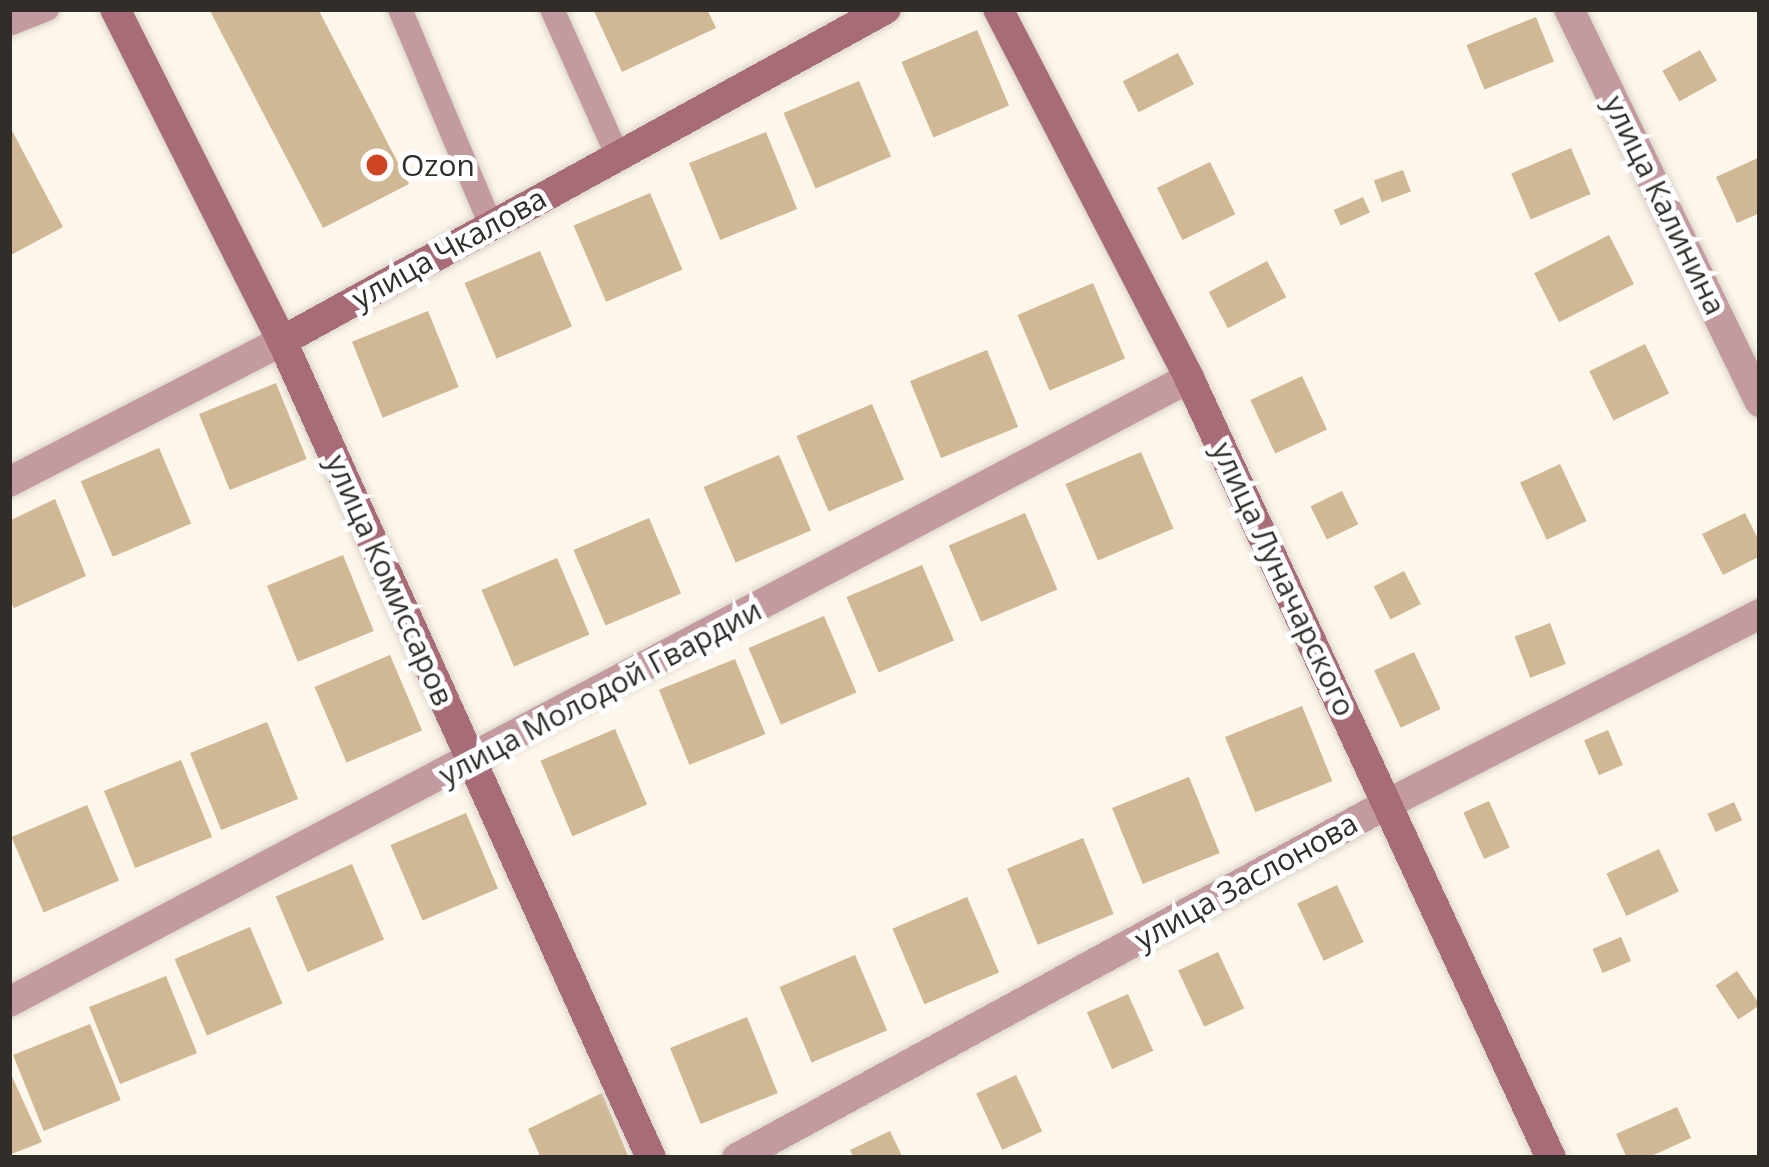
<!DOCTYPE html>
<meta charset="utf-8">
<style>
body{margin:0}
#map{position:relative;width:1769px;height:1167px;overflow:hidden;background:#fdf6ea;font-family:"Open Sans",sans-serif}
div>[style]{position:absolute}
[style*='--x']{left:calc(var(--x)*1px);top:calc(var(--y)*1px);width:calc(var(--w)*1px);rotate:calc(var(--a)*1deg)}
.building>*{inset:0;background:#d0b895;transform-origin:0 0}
.roads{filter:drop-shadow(0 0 3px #d8d2c7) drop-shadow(0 0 3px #d8d2c7)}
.service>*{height:24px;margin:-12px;padding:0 12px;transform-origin:12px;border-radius:12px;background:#c49aa1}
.minor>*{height:30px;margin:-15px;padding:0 15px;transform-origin:15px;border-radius:15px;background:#c49aa1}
.secondary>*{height:30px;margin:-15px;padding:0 15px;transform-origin:15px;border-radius:15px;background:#a86c78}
.dots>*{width:33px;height:33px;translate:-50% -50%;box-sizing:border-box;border:6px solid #fff;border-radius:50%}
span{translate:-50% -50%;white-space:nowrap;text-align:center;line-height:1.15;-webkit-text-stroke:10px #fff;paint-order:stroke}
.poi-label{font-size:30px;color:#312e2a}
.left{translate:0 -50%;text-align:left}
.street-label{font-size:30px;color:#312e2a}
.frame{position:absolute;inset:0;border:12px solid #312e2a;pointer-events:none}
</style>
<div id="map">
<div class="building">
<i style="clip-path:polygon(209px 9px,318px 9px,409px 184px,323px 228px)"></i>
<i style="clip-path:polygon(593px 9px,707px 9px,716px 28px,622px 72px)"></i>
<i style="left:1536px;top:17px;width:48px;height:75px;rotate:68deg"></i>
<i style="left:977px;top:30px;width:82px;height:82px;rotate:67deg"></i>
<i style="left:1700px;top:50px;width:35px;height:43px;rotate:61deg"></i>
<i style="left:1178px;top:53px;width:35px;height:62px;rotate:63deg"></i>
<i style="left:859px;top:81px;width:82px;height:82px;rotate:67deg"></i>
<i style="clip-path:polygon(9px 125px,63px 227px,9px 256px)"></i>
<i style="left:766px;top:132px;width:83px;height:83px;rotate:68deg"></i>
<i style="left:1571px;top:148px;width:50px;height:65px;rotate:67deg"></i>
<i style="clip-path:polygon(1760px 157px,1760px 213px,1737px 223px,1716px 177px)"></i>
<i style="left:1210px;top:162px;width:58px;height:59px;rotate:64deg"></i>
<i style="left:1403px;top:170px;width:23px;height:31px;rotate:70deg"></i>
<i style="left:650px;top:193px;width:83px;height:83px;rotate:67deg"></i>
<i style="left:1363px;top:197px;width:17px;height:32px;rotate:66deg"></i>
<i style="left:1609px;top:235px;width:55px;height:84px;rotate:63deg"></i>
<i style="left:540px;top:251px;width:82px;height:82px;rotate:67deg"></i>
<i style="left:1267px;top:261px;width:41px;height:66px;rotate:62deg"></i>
<i style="left:1093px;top:283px;width:82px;height:82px;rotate:67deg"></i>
<i style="left:428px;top:311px;width:82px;height:82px;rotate:68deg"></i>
<i style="left:1645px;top:344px;width:55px;height:62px;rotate:64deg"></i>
<i style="left:987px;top:350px;width:83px;height:83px;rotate:68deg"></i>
<i style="left:1302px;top:376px;width:59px;height:57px;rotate:65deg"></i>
<i style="left:276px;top:383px;width:82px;height:83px;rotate:68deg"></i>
<i style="left:872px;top:404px;width:82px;height:82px;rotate:67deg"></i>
<i style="left:159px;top:448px;width:82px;height:85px;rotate:67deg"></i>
<i style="left:1141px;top:452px;width:83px;height:82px;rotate:67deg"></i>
<i style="left:779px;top:455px;width:82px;height:82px;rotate:67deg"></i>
<i style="left:1560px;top:464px;width:63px;height:44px;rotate:65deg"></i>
<i style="left:1342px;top:491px;width:37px;height:35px;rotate:64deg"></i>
<i style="clip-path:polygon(55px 499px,86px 576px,14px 608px,9px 598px,9px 521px)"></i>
<i style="left:1025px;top:513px;width:83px;height:83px;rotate:67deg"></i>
<i style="clip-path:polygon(1745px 513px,1760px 543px,1760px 556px,1723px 575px,1702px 534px)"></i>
<i style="left:649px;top:518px;width:82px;height:82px;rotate:67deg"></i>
<i style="left:343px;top:555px;width:82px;height:82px;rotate:68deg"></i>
<i style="left:557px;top:558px;width:83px;height:82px;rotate:67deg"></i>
<i style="left:922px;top:565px;width:82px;height:82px;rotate:67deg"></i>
<i style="left:1404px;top:571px;width:37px;height:34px;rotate:63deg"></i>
<i style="left:824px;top:616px;width:83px;height:82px;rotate:67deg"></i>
<i style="left:1550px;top:623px;width:44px;height:38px;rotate:69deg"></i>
<i style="left:1414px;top:652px;width:63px;height:44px;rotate:65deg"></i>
<i style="left:390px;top:655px;width:82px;height:82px;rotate:67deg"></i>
<i style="left:735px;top:659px;width:81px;height:82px;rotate:68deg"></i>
<i style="left:1302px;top:706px;width:81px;height:83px;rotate:68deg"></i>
<i style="left:267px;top:722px;width:83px;height:83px;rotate:68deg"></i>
<i style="left:615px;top:729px;width:82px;height:81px;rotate:67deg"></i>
<i style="left:1608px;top:730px;width:38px;height:26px;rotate:67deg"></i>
<i style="left:181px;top:760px;width:83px;height:83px;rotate:68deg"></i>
<i style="left:1189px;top:777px;width:82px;height:83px;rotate:68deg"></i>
<i style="left:1489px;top:801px;width:51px;height:28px;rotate:66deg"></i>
<i style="left:1734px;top:802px;width:20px;height:29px;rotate:66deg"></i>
<i style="left:87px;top:805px;width:82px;height:82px;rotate:67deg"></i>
<i style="left:466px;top:813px;width:82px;height:82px;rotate:67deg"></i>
<i style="left:1083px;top:838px;width:82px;height:82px;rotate:68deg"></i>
<i style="left:1659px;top:849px;width:47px;height:58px;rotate:65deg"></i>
<i style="left:352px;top:864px;width:82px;height:83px;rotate:67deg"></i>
<i style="left:1337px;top:885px;width:63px;height:44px;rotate:65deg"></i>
<i style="left:967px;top:897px;width:82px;height:81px;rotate:67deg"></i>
<i style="left:250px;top:927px;width:83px;height:82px;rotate:67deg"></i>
<i style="left:1621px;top:937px;width:26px;height:31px;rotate:67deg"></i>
<i style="left:1218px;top:952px;width:62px;height:44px;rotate:65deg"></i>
<i style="left:855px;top:955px;width:82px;height:82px;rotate:67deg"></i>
<i style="left:1737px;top:971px;width:41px;height:26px;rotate:56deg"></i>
<i style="left:166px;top:976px;width:83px;height:83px;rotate:68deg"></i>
<i style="left:1128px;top:994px;width:62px;height:45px;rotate:66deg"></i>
<i style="left:747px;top:1017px;width:82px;height:83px;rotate:68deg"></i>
<i style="left:90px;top:1024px;width:82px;height:83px;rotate:68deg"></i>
<i style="clip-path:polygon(9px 1070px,42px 1142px,9px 1155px)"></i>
<i style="left:1016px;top:1075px;width:62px;height:44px;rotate:65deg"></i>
<i style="clip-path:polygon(602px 1093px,629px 1158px,541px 1158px,528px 1129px)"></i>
<i style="clip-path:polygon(1677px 1107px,1691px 1138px,1647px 1158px,1627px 1158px,1616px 1134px)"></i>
<i style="clip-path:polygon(890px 1131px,903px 1158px,854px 1158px,850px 1150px)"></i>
</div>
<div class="roads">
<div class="service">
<i style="--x:400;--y:9;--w:235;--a:67.2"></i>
<i style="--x:552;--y:9;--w:159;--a:65.9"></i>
<i style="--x:9;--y:24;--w:41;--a:-21.5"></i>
</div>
<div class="minor">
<i style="--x:1569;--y:9;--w:437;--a:64.1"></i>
<i style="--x:9;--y:482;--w:307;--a:-27.3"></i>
<i style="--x:9;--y:1002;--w:1335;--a:-27.87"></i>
<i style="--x:737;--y:1158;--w:742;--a:-28.57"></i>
<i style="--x:1389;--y:803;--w:416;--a:-27"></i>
</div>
<div class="secondary">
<i style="--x:115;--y:9;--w:372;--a:63.3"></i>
<i style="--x:282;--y:341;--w:896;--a:65.69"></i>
<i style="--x:998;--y:9;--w:416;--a:62.6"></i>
<i style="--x:1189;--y:378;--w:860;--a:65.1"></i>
<i style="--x:282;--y:341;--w:689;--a:-28.8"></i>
</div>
</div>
<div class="dots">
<i style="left:377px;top:165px;background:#cf4524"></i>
</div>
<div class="poi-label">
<span class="left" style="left:401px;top:165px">Ozon</span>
</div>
<div class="street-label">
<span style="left:1665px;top:205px;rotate:64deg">улица Калинина</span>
<span style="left:449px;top:248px;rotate:-29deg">улица Чкалова</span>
<span style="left:1284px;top:579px;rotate:65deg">улица Луначарского</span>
<span style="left:390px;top:580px;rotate:66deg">улица Комиссаров</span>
<span style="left:600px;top:692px;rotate:-28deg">улица Молодой Гвардии</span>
<span style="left:1246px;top:881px;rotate:-29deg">улица Заслонова</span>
</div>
<div class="frame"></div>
</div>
